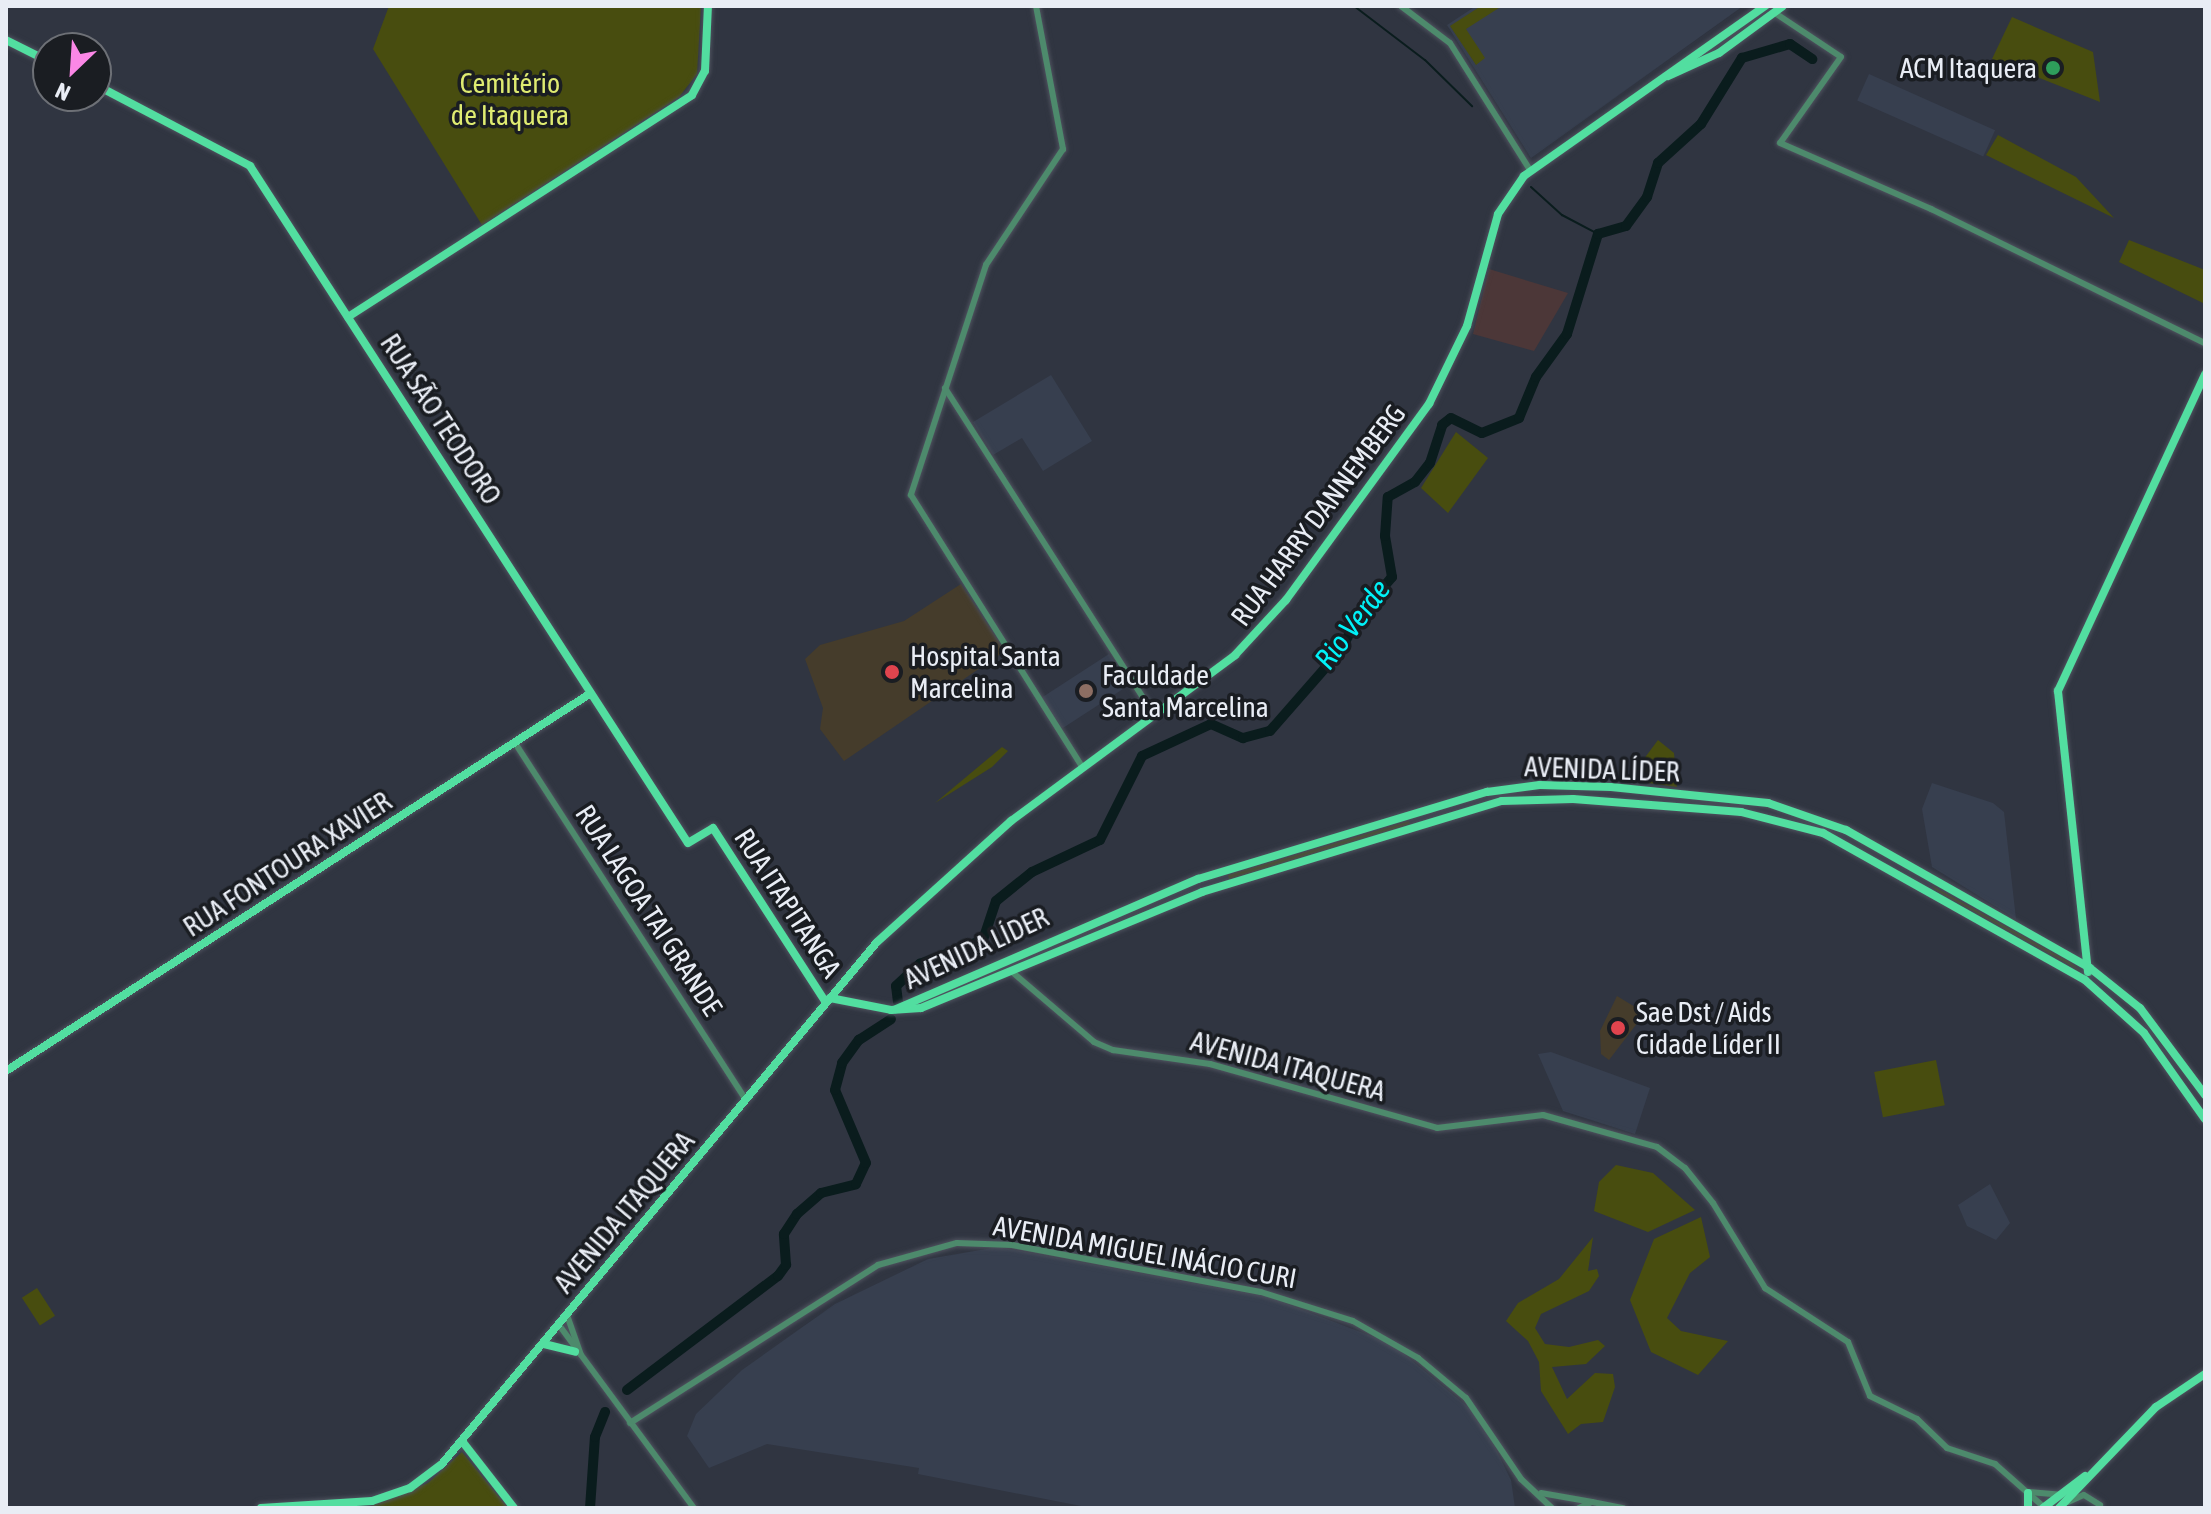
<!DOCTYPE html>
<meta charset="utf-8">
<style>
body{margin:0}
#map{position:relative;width:2211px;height:1514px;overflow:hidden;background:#303541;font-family:"Asap Condensed",sans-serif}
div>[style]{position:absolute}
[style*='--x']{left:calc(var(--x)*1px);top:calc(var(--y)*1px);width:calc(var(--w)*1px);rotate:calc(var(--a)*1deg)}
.commercial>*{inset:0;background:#4c3738}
.built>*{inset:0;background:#373f4f;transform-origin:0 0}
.medical>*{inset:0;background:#453c2b}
.green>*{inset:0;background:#484d0f;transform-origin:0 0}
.stream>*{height:2px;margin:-1px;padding:0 1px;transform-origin:1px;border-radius:1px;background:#0a1c1d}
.river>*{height:10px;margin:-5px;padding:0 5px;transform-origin:5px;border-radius:5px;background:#0a1c1d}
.roads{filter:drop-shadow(0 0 2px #4e525e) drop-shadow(0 0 2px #4e525e)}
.minor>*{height:6px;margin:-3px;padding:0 3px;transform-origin:3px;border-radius:3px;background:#4d8a6c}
.major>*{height:8px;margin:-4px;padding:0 4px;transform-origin:4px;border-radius:4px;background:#52dea0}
.dots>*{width:22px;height:22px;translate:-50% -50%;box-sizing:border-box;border:4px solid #1a1d22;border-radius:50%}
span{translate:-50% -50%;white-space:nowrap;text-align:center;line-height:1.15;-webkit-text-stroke:7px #1a1d22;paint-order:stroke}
.poi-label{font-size:28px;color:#e9edf5}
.right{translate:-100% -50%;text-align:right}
.left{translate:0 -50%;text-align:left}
.park-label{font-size:28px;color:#dfeb71}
.street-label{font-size:28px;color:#e9edf5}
.water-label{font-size:30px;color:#00f1f8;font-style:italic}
.frame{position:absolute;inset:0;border:8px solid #e9edf5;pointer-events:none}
.north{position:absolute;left:32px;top:32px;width:80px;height:80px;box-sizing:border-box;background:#1a1d22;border:2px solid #6d7076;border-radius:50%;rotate:205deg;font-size:22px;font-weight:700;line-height:32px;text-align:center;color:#e9edf5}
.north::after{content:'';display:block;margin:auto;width:28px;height:36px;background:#fb87e6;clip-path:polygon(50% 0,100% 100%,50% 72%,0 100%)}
</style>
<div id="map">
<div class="commercial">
<i style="clip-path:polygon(1489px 269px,1568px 293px,1534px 351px,1473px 334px)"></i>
</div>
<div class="built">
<i style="clip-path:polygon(1476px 6px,1743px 6px,1531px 158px,1447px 25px)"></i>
<i style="left:1869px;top:74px;width:138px;height:29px;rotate:24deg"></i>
<i style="clip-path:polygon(1051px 375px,1092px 441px,1043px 471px,1022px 438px,993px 455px,973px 422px)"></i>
<i style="left:1109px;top:654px;width:37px;height:80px;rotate:57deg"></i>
<i style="clip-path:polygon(1932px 783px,1993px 803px,2004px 812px,2016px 919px,1932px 867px,1922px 809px)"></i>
<i style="clip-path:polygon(1551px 1052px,1650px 1088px,1635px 1134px,1563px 1111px,1538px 1054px)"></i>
<i style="clip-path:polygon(1990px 1184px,2010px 1223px,1996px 1240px,1967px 1226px,1958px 1205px)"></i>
<i style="clip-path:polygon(998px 1247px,1269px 1297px,1392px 1344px,1480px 1417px,1511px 1480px,1515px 1508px,1091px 1508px,918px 1474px,919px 1468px,767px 1444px,709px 1468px,687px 1436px,696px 1414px,742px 1370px,835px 1304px,928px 1259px)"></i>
</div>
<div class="medical">
<i style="clip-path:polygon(961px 584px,1005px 651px,844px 761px,820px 729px,823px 708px,805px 659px,820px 645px,904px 621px)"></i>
<i style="clip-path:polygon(1617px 996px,1645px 1013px,1609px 1060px,1601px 1054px,1600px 1031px)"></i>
</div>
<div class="green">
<i style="clip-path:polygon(389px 6px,701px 6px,697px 74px,679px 97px,482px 225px,373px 49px)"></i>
<i style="clip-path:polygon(1481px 6px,1502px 6px,1466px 29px,1485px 58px,1476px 65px,1450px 26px)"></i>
<i style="clip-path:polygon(2012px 17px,2093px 52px,2100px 102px,1992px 59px)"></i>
<i style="clip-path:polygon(1998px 135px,2076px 177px,2114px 218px,1986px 155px)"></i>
<i style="clip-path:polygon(2129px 240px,2205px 270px,2205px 304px,2119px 262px)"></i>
<i style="clip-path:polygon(1456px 432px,1488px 458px,1448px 513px,1421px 488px)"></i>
<i style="clip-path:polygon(1658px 740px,1674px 753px,1677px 787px,1641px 782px,1638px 767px)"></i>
<i style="clip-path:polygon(1002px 747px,1008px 751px,992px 767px,935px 803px)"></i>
<i style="clip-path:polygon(1409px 821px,1410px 824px,1229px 879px,1228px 875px)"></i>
<i style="clip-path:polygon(1931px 885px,2070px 962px,2082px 972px,1937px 891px)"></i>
<i style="left:1936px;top:1060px;width:46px;height:63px;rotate:79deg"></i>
<i style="clip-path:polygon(1616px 1165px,1653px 1173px,1695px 1210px,1648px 1232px,1594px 1211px,1599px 1182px)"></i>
<i style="clip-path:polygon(1701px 1217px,1710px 1257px,1690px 1273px,1667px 1318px,1681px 1331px,1728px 1341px,1698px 1375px,1651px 1352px,1630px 1300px,1654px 1239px)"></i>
<i style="clip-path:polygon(1593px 1237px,1588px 1271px,1597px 1269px,1599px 1276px,1589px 1291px,1541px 1314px,1535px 1328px,1545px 1344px,1569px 1347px,1598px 1340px,1605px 1346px,1586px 1364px,1552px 1367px,1567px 1399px,1595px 1373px,1613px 1374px,1615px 1387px,1603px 1422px,1581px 1424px,1568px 1434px,1541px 1391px,1539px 1362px,1528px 1341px,1506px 1321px,1518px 1303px,1559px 1279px)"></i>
<i style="left:37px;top:1288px;width:33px;height:18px;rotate:57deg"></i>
<i style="clip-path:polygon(462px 1452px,508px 1508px,366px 1508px,428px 1483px)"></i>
</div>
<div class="stream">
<i style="--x:1354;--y:6;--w:89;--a:37.3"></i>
<i style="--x:1425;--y:60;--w:66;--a:44.4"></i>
<i style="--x:1531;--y:187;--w:42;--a:42.1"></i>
<i style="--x:1562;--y:215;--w:41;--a:27.8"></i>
</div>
<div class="river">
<i style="--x:898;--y:1002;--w:16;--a:-97"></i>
<i style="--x:896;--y:986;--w:33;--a:-43"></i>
<i style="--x:920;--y:964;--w:67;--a:-20.9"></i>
<i style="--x:983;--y:940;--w:41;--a:-71.6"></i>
<i style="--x:996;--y:901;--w:46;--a:-38.9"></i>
<i style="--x:1032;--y:872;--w:75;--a:-25.2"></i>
<i style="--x:1100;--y:840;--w:94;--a:-63.4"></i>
<i style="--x:1142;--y:756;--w:76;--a:-24.9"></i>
<i style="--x:1211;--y:724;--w:35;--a:24"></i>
<i style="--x:1243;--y:738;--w:28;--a:-15"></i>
<i style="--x:1270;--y:731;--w:108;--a:-48.8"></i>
<i style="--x:1341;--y:650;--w:36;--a:-63"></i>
<i style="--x:1357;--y:618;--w:54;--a:-49.5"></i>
<i style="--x:1392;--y:577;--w:42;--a:-99.7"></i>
<i style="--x:1385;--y:536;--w:39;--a:-86"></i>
<i style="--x:1388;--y:497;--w:31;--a:-29"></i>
<i style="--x:1415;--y:482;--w:24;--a:-52"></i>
<i style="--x:1430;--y:463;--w:40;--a:-72"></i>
<i style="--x:1442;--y:425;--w:11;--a:-38"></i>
<i style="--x:1451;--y:418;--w:34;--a:26"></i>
<i style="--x:1482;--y:433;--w:40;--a:-22"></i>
<i style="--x:1519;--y:418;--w:44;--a:-67.5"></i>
<i style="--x:1536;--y:377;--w:53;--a:-54.2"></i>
<i style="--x:1567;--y:334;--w:105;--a:-72.8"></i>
<i style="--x:1598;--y:234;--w:29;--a:-16"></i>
<i style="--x:1626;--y:226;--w:36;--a:-54"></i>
<i style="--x:1647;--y:197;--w:36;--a:-72"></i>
<i style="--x:1658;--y:163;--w:58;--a:-42.2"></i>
<i style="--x:1701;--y:124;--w:78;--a:-58.2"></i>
<i style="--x:1742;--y:58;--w:50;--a:-16.3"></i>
<i style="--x:1790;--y:44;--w:27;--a:34"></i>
<i style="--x:627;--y:1390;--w:189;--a:-37.1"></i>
<i style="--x:778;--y:1276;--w:14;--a:-54"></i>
<i style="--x:786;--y:1265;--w:31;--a:-94"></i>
<i style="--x:784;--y:1234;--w:24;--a:-57"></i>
<i style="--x:797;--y:1214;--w:32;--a:-41"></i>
<i style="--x:821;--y:1193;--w:36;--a:-14"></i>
<i style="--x:856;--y:1184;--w:23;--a:-65"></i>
<i style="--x:866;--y:1163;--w:79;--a:-113"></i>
<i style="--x:835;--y:1090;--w:28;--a:-75"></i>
<i style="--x:842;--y:1063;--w:29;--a:-54"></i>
<i style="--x:859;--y:1040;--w:38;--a:-33"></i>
<i style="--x:590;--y:1508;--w:71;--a:-86"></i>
<i style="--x:595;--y:1437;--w:27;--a:-68"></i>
</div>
<div class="roads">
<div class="minor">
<i style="--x:1036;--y:6;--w:146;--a:79.3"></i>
<i style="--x:1063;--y:149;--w:139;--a:123.6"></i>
<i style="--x:986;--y:265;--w:242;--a:108.1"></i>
<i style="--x:911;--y:495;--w:321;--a:57.8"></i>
<i style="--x:1401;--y:6;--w:61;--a:37.1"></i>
<i style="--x:1450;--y:43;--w:150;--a:57.8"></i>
<i style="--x:1775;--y:13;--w:79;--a:33.7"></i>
<i style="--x:1841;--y:57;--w:105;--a:125.3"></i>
<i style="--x:1780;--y:143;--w:165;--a:23.6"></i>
<i style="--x:1931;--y:209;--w:305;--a:26.1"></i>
<i style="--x:945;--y:388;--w:388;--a:57.4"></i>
<i style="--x:515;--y:743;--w:425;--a:57.1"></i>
<i style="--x:1011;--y:971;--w:109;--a:40.5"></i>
<i style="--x:1094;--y:1042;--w:21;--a:23"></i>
<i style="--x:1113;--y:1050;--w:98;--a:8.2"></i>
<i style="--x:1210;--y:1064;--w:236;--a:15.7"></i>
<i style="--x:1437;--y:1128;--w:107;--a:-7"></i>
<i style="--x:1543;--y:1115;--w:118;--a:15.7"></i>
<i style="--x:1657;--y:1147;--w:35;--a:37"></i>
<i style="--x:1685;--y:1168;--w:45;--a:51.3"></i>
<i style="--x:1713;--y:1203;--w:100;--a:58.5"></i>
<i style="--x:1765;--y:1288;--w:99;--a:33"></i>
<i style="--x:1848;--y:1342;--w:58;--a:67.8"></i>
<i style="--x:1870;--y:1396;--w:52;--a:26.1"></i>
<i style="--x:1917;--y:1419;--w:42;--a:44"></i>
<i style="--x:1947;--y:1448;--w:51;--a:18.4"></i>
<i style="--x:1995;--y:1464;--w:65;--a:41.3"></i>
<i style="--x:567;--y:1315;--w:42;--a:70.7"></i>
<i style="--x:559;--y:1325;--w:227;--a:53.6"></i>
<i style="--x:630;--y:1423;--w:294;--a:-32.5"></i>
<i style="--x:878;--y:1265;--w:82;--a:-15.6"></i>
<i style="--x:957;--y:1243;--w:55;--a:2.1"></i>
<i style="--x:1012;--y:1245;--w:253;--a:10.7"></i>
<i style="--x:1261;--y:1292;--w:96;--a:17.5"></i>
<i style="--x:1353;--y:1321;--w:75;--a:29.6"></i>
<i style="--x:1418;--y:1358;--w:62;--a:39.8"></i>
<i style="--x:1466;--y:1398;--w:98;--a:55.8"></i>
<i style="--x:1521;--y:1479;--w:42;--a:43.1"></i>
<i style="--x:2029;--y:1492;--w:32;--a:5"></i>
<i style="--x:1541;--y:1493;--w:52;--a:10"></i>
<i style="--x:2068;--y:1502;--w:17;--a:-24"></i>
<i style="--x:2084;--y:1495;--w:19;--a:32"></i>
<i style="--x:1579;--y:1508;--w:14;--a:-25"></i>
<i style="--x:1592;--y:1502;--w:32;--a:11"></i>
</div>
<div class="major">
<i style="--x:6;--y:40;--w:47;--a:26.6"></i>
<i style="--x:1668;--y:76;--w:56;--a:-24.3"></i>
<i style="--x:1719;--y:53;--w:79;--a:-36.3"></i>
<i style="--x:96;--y:85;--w:174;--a:27.7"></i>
<i style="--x:250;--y:166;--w:806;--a:57.1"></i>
<i style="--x:688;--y:843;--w:29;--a:-31"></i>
<i style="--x:713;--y:828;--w:208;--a:57.1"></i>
<i style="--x:348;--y:317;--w:409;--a:-32.8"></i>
<i style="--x:692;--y:95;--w:27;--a:-62"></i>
<i style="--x:705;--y:71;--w:65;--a:-87.4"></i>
<i style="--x:2088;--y:972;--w:283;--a:-96.1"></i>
<i style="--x:2058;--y:691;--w:349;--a:-65.1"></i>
<i style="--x:830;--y:998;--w:62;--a:11.1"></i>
<i style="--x:891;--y:1010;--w:30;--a:-4"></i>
<i style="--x:921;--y:1008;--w:304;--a:-22.4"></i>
<i style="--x:1202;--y:892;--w:313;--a:-16.9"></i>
<i style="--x:1502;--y:801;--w:71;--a:-1.6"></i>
<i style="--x:1573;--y:799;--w:169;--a:4.4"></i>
<i style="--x:1741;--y:812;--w:85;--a:14.4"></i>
<i style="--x:1823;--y:833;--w:300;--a:29.3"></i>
<i style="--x:2085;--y:980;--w:79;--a:41.9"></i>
<i style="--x:2144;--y:1033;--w:105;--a:54.7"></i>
<i style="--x:896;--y:1009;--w:329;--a:-23.3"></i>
<i style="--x:1198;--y:879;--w:302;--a:-16.8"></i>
<i style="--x:1487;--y:792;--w:53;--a:-7.5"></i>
<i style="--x:1540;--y:785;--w:71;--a:1.6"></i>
<i style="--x:1611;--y:787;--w:158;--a:5.8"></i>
<i style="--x:1768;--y:803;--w:83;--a:19.1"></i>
<i style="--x:1846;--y:830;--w:280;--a:29.5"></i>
<i style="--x:2090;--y:968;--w:64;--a:38.7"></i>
<i style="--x:2140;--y:1008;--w:109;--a:53.2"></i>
<i style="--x:6;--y:1071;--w:696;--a:-32.87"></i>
<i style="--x:544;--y:1344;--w:32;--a:14"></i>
<i style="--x:462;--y:1441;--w:85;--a:52.2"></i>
<i style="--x:2028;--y:1493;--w:15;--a:90"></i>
<i style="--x:261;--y:1508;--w:111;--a:-3.6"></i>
<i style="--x:372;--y:1501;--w:40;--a:-18.9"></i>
<i style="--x:410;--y:1488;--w:39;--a:-37"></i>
<i style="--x:441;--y:1465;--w:681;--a:-50.18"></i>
<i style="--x:877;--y:942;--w:181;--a:-42.1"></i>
<i style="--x:1011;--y:821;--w:279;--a:-36.5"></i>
<i style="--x:1235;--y:655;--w:75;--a:-47.2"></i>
<i style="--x:1286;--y:600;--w:243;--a:-53.9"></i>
<i style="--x:1429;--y:404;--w:87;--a:-64"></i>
<i style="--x:1467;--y:326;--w:116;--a:-74.5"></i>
<i style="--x:1498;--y:214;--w:46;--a:-55.6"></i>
<i style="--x:1524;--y:176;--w:295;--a:-35.2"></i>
<i style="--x:2043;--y:1508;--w:53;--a:-37.3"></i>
<i style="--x:2059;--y:1508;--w:140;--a:-46.2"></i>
<i style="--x:2156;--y:1407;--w:59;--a:-34"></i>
</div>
</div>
<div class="dots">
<i style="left:2053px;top:68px;background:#2e9e5b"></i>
<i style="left:892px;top:672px;background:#e0444e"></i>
<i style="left:1086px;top:691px;background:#8d6e63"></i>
<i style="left:1618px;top:1028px;background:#e0444e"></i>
</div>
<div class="poi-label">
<span class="right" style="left:2037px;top:68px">ACM Itaquera</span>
<span class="left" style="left:910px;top:672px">Hospital Santa<br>Marcelina</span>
<span class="left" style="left:1102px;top:691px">Faculdade<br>Santa Marcelina</span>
<span class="left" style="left:1636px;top:1028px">Sae Dst / Aids<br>Cidade Líder II</span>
</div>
<div class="park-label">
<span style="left:510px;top:99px">Cemitério<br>de Itaquera</span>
</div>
<div class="street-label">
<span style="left:441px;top:419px;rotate:57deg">RUA SÃO TEODORO</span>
<span style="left:1318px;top:515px;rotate:-53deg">RUA HARRY DANNEMBERG</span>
<span style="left:1602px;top:769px;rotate:2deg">AVENIDA LÍDER</span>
<span style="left:287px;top:864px;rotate:-33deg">RUA FONTOURA XAVIER</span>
<span style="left:788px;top:903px;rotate:57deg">RUA ITAPITANGA</span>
<span style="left:649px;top:910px;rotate:57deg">RUA LAGOA TAI GRANDE</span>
<span style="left:976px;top:948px;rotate:-25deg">AVENIDA LÍDER</span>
<span style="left:1288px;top:1066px;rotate:15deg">AVENIDA ITAQUERA</span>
<span style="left:624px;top:1212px;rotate:-50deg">AVENIDA ITAQUERA</span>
<span style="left:1145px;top:1252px;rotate:10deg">AVENIDA MIGUEL INÁCIO CURI</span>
</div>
<div class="water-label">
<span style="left:1352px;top:624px;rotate:-53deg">Rio Verde</span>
</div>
<div class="frame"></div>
<div class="north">N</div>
</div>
